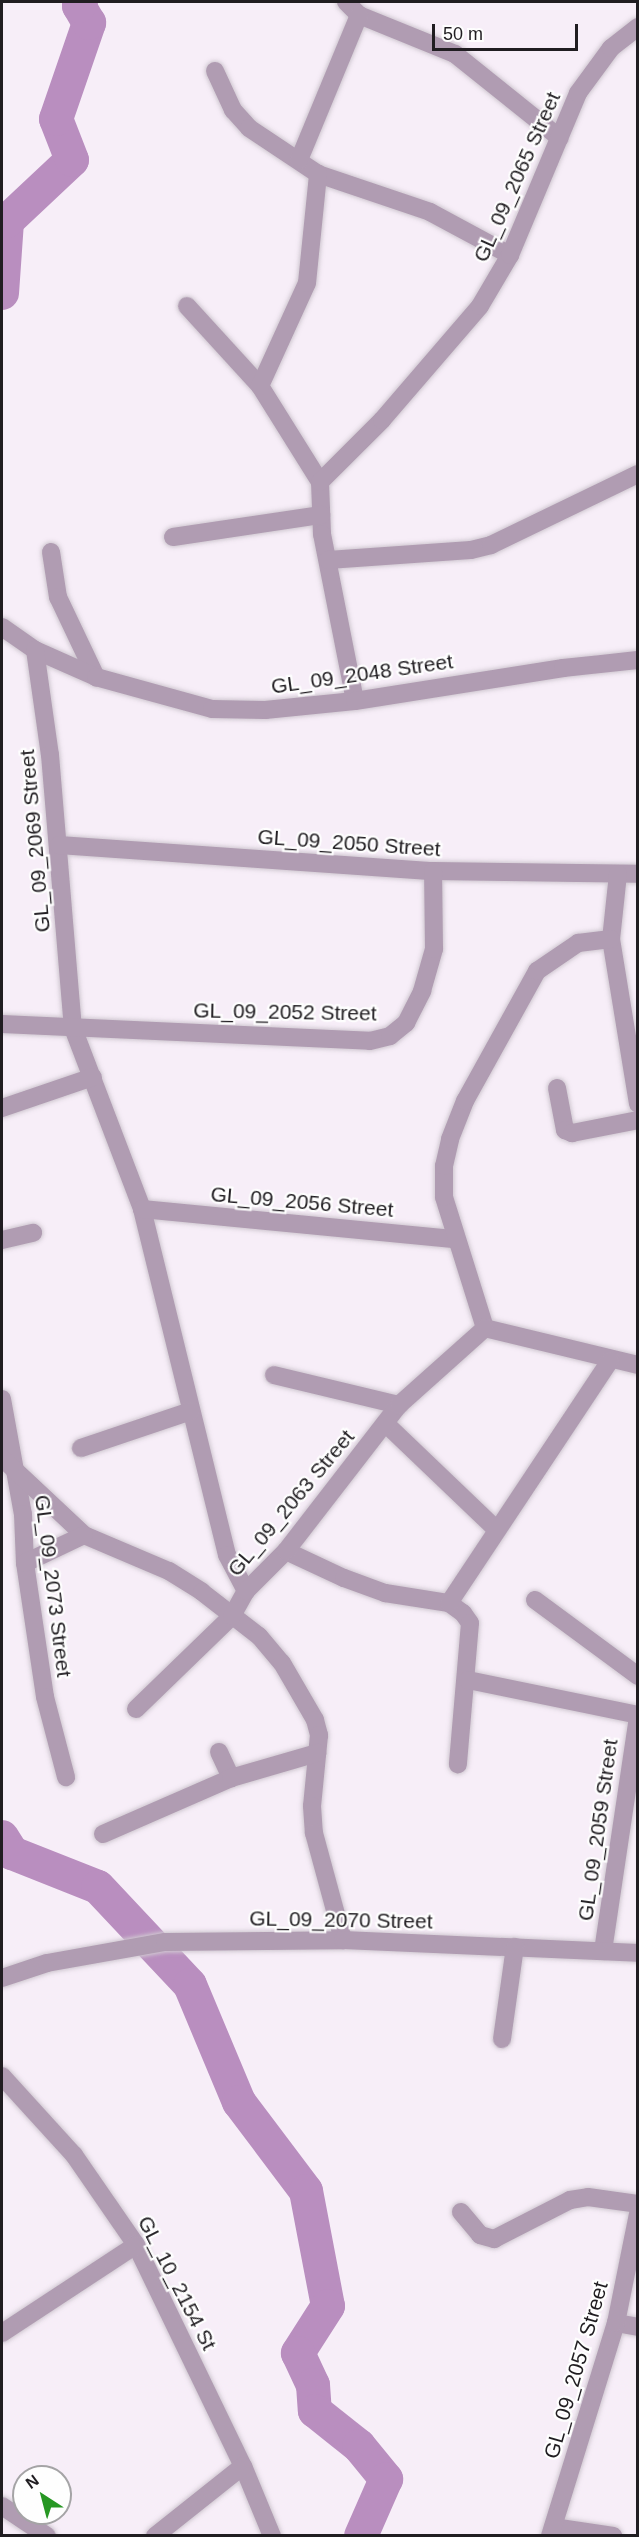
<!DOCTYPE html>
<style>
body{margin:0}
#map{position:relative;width:639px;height:2537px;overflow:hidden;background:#f7eef8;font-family:Helvetica,sans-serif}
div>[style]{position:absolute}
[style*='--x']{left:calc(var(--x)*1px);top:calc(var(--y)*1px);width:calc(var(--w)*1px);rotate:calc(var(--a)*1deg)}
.river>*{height:34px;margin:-17px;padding:0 17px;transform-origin:17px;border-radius:17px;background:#b98ebf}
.roads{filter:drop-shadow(0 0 2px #d0c8d1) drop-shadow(0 0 2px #d0c8d1)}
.minor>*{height:18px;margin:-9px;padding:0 9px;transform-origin:9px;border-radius:9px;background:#b09cb2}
span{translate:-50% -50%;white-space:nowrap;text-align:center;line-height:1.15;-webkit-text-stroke:4.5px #fefefe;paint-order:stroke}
.street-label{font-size:21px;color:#201d21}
.frame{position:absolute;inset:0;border:3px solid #201d21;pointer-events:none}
.north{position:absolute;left:12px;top:2465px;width:60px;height:60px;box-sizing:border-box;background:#fefefe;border:2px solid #a5a4a6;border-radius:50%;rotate:324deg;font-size:16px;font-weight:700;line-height:24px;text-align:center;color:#201d21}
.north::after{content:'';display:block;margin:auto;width:21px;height:27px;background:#279723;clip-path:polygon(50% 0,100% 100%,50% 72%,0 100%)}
.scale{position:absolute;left:432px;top:24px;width:146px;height:27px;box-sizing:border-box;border:3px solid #201d21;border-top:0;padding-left:8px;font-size:18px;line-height:21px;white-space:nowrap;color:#201d21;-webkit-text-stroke:4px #fefefe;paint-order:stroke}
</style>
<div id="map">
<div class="river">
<i style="--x:2;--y:293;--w:72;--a:-86"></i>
<i style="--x:7;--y:221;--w:89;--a:-43.2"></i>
<i style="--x:72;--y:160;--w:44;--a:-111.3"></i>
<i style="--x:56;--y:119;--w:102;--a:-71"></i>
<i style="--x:89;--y:23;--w:20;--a:-120"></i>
<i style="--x:79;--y:6;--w:4;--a:-63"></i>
<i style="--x:2;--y:1837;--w:19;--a:58"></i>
<i style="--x:12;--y:1853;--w:92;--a:21.6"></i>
<i style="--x:98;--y:1887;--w:134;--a:46.8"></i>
<i style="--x:190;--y:1985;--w:127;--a:67.3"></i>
<i style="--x:239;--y:2102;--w:111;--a:53"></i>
<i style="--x:306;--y:2191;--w:117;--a:79.2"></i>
<i style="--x:328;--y:2306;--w:56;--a:122.6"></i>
<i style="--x:298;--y:2353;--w:35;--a:65"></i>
<i style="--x:313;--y:2385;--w:26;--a:86"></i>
<i style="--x:315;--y:2411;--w:56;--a:38.5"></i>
<i style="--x:359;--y:2446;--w:43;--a:50.7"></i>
<i style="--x:386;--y:2479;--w:62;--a:113.7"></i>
</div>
<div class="roads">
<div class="minor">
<i style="--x:346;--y:2;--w:18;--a:45"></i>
<i style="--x:359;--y:15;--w:104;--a:22.1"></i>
<i style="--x:455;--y:54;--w:134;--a:38.7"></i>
<i style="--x:215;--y:71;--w:43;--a:65.2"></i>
<i style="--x:233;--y:110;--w:24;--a:48"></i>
<i style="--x:249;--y:128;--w:83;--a:33.7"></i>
<i style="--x:318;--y:174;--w:118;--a:18.7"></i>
<i style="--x:430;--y:212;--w:91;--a:28.3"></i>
<i style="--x:299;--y:160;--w:157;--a:-67.5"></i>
<i style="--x:187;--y:306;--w:108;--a:47.6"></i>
<i style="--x:260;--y:386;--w:113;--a:58"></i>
<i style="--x:320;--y:482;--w:52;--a:87.8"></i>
<i style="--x:322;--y:534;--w:170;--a:78.8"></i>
<i style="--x:260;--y:386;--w:113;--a:-65.5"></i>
<i style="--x:307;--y:283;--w:110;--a:-84.2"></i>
<i style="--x:320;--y:482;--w:88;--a:-45"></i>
<i style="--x:382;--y:420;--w:150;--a:-49.3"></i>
<i style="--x:480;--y:306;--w:59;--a:-59.5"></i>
<i style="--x:510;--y:255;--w:176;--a:-67.2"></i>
<i style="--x:578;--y:93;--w:56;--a:-53.7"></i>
<i style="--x:611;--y:48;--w:34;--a:-38"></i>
<i style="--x:173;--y:537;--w:150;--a:-8.5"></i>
<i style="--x:51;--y:552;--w:46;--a:81.2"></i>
<i style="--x:58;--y:597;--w:89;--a:64.6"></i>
<i style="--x:328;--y:560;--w:143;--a:-4"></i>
<i style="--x:471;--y:550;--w:21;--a:-14"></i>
<i style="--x:491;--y:545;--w:163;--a:-25.8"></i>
<i style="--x:2;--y:627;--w:40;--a:34.9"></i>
<i style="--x:35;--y:650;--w:67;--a:23.9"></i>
<i style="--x:96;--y:677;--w:120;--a:15.4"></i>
<i style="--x:212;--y:709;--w:53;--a:1.1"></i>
<i style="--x:265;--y:710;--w:90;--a:-5.7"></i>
<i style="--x:355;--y:701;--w:211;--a:-9"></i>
<i style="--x:563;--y:668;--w:75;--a:-6.1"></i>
<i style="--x:35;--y:650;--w:106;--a:81.9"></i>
<i style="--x:50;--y:755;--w:274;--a:85.2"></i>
<i style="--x:73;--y:1028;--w:194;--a:69.1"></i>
<i style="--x:142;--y:1209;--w:356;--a:76.2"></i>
<i style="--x:227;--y:1555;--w:41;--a:62.2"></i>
<i style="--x:59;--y:845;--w:375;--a:4"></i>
<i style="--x:433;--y:871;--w:205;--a:0.8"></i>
<i style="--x:618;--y:874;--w:65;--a:96.1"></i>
<i style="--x:611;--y:939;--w:167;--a:80.7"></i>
<i style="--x:2;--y:1024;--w:368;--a:2.6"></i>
<i style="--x:370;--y:1041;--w:21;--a:-14"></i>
<i style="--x:390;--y:1036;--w:21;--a:-39"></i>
<i style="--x:406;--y:1023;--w:36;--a:-63"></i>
<i style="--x:422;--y:991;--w:44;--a:-74.1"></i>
<i style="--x:434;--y:949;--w:78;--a:-90.7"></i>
<i style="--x:557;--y:1088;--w:43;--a:79.2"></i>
<i style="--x:565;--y:1130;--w:8;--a:23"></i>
<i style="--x:572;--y:1133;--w:67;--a:-11.1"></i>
<i style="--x:2;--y:1108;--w:96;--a:-18.8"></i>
<i style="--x:142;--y:1209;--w:315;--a:5.5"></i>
<i style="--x:2;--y:1240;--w:32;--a:-13"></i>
<i style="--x:485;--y:1328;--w:137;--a:-107.4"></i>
<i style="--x:444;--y:1197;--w:31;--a:-90"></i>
<i style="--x:444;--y:1166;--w:28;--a:-77"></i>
<i style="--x:450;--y:1139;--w:41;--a:-68.5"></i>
<i style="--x:465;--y:1101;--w:149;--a:-61"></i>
<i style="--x:537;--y:971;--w:50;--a:-34.3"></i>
<i style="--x:578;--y:943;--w:33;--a:-7"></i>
<i style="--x:485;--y:1328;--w:157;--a:13.6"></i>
<i style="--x:274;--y:1375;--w:129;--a:13.5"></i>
<i style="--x:2;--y:1399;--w:117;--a:79.7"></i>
<i style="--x:23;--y:1514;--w:49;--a:87.7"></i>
<i style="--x:25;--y:1563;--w:135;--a:81.5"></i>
<i style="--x:45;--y:1697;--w:83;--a:75.3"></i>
<i style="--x:386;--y:1424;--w:153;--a:43.7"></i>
<i style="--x:81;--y:1448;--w:116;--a:-18.6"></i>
<i style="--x:2;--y:1458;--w:112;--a:43.2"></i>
<i style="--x:84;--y:1535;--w:92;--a:23"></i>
<i style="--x:169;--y:1571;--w:39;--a:32"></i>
<i style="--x:202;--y:1592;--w:72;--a:37.7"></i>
<i style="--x:259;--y:1636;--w:35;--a:50"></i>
<i style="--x:282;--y:1663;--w:66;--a:59.9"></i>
<i style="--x:315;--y:1720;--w:16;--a:75"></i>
<i style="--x:319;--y:1735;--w:71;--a:95.6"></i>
<i style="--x:312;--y:1806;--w:27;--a:86"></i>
<i style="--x:314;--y:1833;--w:111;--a:74.8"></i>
<i style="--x:286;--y:1551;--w:64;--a:25"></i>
<i style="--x:344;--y:1578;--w:44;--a:20.1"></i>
<i style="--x:385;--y:1593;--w:65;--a:8.9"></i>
<i style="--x:449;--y:1603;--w:17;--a:36"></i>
<i style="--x:463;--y:1613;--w:12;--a:55"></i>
<i style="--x:470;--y:1623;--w:142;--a:94.9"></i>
<i style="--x:25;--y:1563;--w:65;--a:-25.4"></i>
<i style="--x:535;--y:1600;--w:128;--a:36.4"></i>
<i style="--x:449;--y:1603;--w:291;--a:-56.4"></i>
<i style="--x:468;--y:1680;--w:174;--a:11.6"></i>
<i style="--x:136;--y:1709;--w:134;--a:-44.1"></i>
<i style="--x:232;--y:1616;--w:29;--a:-61"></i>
<i style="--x:246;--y:1591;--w:57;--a:-45"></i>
<i style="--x:286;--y:1551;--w:185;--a:-52.3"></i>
<i style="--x:399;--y:1405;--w:115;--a:-41.8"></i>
<i style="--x:219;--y:1752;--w:29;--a:65"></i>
<i style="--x:103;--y:1834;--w:140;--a:-23.6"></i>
<i style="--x:231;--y:1778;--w:90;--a:-16.2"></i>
<i style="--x:603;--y:1951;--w:238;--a:-81.5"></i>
<i style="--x:2;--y:1978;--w:47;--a:-18.4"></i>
<i style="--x:47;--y:1963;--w:120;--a:-10.1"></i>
<i style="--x:165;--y:1942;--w:178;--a:-0.6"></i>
<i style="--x:343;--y:1940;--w:295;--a:2.5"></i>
<i style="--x:502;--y:2039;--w:93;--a:-82"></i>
<i style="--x:2;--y:2076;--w:107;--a:47.7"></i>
<i style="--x:74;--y:2155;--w:109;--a:55.4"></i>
<i style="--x:136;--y:2245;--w:246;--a:64.2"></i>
<i style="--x:243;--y:2466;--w:76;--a:67.5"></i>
<i style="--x:461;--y:2212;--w:30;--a:50"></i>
<i style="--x:480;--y:2235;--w:15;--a:16"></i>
<i style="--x:494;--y:2239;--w:85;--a:-27.2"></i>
<i style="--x:570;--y:2200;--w:18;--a:-9"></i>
<i style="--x:588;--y:2197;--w:50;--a:8"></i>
<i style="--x:616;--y:2323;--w:22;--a:10"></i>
<i style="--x:2;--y:2333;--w:160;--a:-33.3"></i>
<i style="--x:2;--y:2506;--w:54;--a:33.7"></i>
<i style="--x:553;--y:2527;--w:61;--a:8.5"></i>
<i style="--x:155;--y:2536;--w:112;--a:-38.5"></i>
<i style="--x:550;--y:2536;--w:223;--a:-72.8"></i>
<i style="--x:616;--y:2323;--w:111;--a:-78.6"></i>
</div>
</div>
<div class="street-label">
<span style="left:517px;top:177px;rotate:-66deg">GL_09_2065 Street</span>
<span style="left:362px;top:674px;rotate:-8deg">GL_09_2048 Street</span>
<span style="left:35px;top:841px;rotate:-95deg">GL_09_2069 Street</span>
<span style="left:349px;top:843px;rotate:4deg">GL_09_2050 Street</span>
<span style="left:285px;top:1012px;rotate:1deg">GL_09_2052 Street</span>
<span style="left:302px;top:1202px;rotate:5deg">GL_09_2056 Street</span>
<span style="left:291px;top:1503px;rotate:-50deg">GL_09_2063 Street</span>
<span style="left:53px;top:1586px;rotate:83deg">GL_09_2073 Street</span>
<span style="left:598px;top:1830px;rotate:-82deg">GL_09_2059 Street</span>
<span style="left:341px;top:1920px;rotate:1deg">GL_09_2070 Street</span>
<span style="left:177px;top:2283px;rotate:63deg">GL_10_2154 St</span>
<span style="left:576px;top:2370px;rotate:-74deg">GL_09_2057 Street</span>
</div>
<div class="frame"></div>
<div class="north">N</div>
<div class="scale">50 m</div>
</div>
